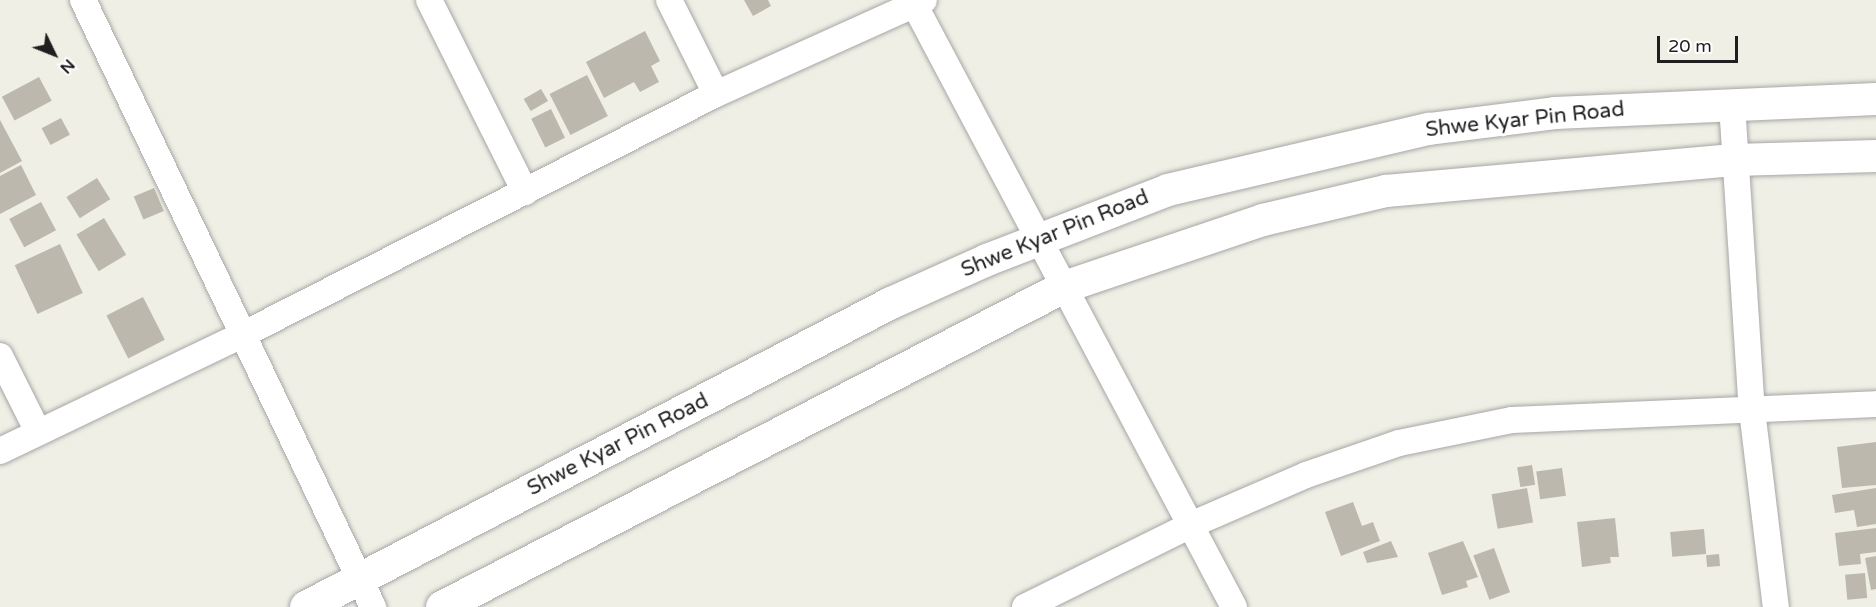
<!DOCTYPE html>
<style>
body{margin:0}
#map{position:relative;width:1876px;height:607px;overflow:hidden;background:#f0efe5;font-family:"Varela Round",sans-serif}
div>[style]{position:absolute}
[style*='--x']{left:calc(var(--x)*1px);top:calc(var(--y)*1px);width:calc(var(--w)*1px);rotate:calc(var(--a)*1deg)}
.building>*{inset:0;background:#bdb8ae;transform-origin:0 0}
.roads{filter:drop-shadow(0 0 2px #a6a6a6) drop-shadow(0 0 2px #a6a6a6)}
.minor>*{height:26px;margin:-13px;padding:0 13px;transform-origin:13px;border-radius:13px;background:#fff}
.tertiary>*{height:32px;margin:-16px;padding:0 16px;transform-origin:16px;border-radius:16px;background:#fff}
span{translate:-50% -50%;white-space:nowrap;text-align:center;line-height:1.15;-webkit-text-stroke:6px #fff;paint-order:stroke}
.street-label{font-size:21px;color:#1f1f1f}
.north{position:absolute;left:24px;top:24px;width:60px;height:60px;-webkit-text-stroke:4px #fff;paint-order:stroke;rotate:133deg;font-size:16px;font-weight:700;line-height:24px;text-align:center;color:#1f1f1f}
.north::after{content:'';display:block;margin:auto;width:21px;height:27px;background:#1f1f1f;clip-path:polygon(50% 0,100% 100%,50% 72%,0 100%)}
.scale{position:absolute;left:1657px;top:36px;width:81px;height:27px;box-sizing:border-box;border:3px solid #1f1f1f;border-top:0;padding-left:8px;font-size:18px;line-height:21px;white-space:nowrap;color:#1f1f1f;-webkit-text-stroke:4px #fff;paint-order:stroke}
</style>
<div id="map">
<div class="building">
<i style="clip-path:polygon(744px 0,768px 0,771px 6px,753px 16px)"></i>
<i style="clip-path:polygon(645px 31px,660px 61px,651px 66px,659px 82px,640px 92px,634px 82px,604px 98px,586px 62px)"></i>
<i style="left:587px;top:75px;width:46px;height:42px;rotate:63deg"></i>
<i style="left:39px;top:77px;width:27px;height:42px;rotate:62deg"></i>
<i style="left:541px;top:89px;width:14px;height:20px;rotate:60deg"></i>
<i style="left:551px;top:109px;width:32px;height:22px;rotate:64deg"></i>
<i style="left:61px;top:118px;width:19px;height:22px;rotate:62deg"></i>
<i style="clip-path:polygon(0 120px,22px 161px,0 173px)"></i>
<i style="clip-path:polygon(21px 165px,36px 195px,0 214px,0 176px)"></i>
<i style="left:97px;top:178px;width:25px;height:36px;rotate:58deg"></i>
<i style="left:154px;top:188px;width:25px;height:22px;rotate:67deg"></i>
<i style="left:41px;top:202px;width:32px;height:36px;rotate:62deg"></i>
<i style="left:104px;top:218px;width:43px;height:32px;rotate:59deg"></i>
<i style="left:60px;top:244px;width:54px;height:50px;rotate:65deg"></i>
<i style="left:143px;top:297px;width:48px;height:41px;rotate:63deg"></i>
<i style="clip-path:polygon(1876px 442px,1876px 485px,1842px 488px,1837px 447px)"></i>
<i style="left:1532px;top:465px;width:20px;height:15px;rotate:81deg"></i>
<i style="left:1562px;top:468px;width:28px;height:26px;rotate:82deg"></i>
<i style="left:1527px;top:488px;width:35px;height:36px;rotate:80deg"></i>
<i style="clip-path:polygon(1876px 488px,1876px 524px,1857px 527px,1854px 510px,1835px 513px,1832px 495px)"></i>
<i style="clip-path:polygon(1353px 502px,1362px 526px,1373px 522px,1380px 541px,1341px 556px,1325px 512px)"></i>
<i style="clip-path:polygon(1615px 518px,1619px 557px,1610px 557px,1611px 563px,1582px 567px,1577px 522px)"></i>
<i style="clip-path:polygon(1876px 528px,1876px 552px,1860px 554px,1861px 564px,1839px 566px,1835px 533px)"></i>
<i style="left:1704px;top:529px;width:25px;height:34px;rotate:85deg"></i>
<i style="clip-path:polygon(1391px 541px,1398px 557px,1367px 563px,1363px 552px)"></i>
<i style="clip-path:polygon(1463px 541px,1478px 577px,1466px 581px,1468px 587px,1442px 595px,1428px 553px)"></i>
<i style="left:1494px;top:548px;width:47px;height:22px;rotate:70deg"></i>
<i style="left:1719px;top:554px;width:12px;height:13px;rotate:85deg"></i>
<i style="clip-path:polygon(1876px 556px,1876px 589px,1871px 590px,1865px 558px)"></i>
<i style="left:1865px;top:573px;width:25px;height:20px;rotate:85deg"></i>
</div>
<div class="roads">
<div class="minor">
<i style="--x:83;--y:0;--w:673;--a:64.46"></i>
<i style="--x:429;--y:0;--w:215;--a:63.4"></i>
<i style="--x:669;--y:0;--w:105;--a:63.4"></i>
<i style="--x:912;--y:0;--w:687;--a:62.06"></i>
<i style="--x:1732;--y:104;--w:307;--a:86.3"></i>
<i style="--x:1752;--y:410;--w:198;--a:83.1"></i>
<i style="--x:0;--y:356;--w:85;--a:63.4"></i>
<i style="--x:0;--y:451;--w:273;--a:-25.6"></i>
<i style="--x:246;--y:333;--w:527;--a:-26.95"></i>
<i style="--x:716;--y:94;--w:228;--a:-24.3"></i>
<i style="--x:1025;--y:607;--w:187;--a:-26.3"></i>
<i style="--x:1193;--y:524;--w:123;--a:-23.4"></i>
<i style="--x:1306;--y:475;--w:98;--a:-19"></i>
<i style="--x:1399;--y:443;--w:115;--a:-11.5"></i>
<i style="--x:1512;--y:420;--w:364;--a:-2.5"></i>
</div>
<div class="tertiary">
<i style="--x:306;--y:607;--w:659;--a:-27.46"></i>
<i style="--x:891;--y:303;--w:105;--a:-24.1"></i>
<i style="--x:987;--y:260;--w:194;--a:-21.1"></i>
<i style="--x:1168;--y:190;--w:268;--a:-13.2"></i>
<i style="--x:1429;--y:129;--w:127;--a:-7.2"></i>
<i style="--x:1555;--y:113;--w:321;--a:-2.5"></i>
<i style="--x:442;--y:607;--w:699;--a:-27.22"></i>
<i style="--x:1064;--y:287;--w:210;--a:-18.6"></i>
<i style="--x:1263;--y:220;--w:126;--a:-13.3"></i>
<i style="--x:1386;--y:191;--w:349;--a:-5.1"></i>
<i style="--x:1734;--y:160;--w:142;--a:-1.6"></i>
</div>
</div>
<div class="street-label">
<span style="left:1525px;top:120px;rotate:-6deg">Shwe Kyar Pin Road</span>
<span style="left:1055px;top:234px;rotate:-22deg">Shwe Kyar Pin Road</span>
<span style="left:618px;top:445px;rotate:-27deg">Shwe Kyar Pin Road</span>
</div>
<div class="north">N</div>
<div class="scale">20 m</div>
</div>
